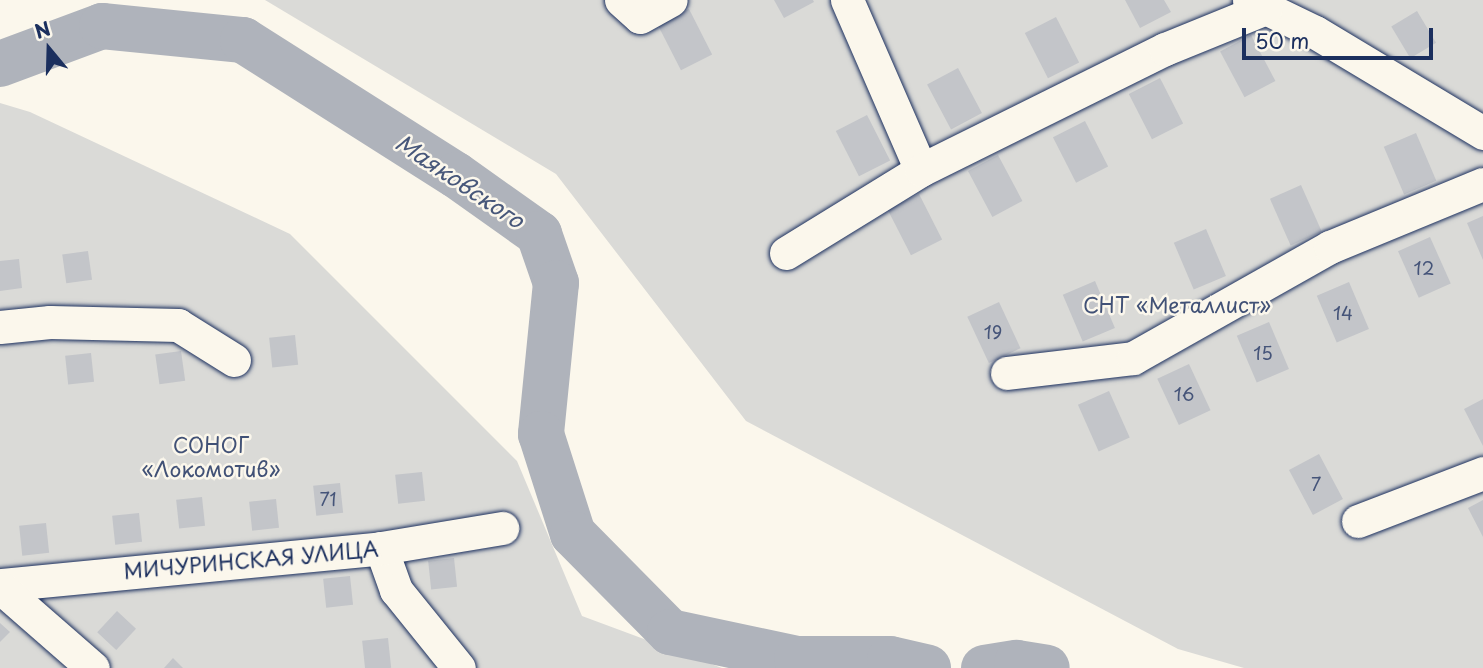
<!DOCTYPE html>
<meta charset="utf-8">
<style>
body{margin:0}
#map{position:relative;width:1483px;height:668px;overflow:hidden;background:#fbf7ec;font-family:"Playpen Sans",sans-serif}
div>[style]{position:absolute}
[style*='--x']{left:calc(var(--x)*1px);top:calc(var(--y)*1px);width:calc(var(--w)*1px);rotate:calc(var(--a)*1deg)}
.green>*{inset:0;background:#dadad7}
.river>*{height:46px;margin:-23px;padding:0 23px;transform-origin:23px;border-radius:23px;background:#afb3bb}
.building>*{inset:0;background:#c3c5c9;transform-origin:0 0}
.roads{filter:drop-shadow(0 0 2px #1b2f5e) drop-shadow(0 0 2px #1b2f5e)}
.minor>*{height:33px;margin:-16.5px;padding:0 16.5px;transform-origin:16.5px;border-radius:16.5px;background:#fbf7ec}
span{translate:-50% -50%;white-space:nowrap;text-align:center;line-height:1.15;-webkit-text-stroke:5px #fbf7ec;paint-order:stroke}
.number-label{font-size:18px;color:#455479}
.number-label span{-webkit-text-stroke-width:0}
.park-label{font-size:21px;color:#415176}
.street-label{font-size:21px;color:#1b2f5e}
.water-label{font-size:23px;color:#47577a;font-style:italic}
.north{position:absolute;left:14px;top:14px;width:70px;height:70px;-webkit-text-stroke:5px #fbf7ec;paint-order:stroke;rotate:341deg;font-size:19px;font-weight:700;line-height:28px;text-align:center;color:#1b2f5e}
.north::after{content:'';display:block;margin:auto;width:24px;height:32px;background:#1b2f5e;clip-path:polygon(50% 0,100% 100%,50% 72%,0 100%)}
.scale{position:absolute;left:1242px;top:28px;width:191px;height:32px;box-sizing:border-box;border:4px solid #1b2f5e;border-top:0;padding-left:9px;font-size:21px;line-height:24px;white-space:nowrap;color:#1b2f5e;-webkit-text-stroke:5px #fbf7ec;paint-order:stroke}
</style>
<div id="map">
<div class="green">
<i style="clip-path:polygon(265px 0,1483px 0,1483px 668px,1244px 668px,1178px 649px,746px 421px,556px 174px)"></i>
<i style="clip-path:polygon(0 103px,30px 112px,290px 234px,517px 461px,582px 616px,722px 668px,0 668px)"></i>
</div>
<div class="river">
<i style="--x:0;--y:64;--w:109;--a:-20.4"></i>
<i style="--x:102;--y:26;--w:142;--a:5.7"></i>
<i style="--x:243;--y:40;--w:252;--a:32.4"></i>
<i style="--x:456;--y:175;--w:102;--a:35.4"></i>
<i style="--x:539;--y:234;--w:52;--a:70.9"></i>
<i style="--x:556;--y:283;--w:152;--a:95.7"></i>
<i style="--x:541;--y:434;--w:105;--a:72.3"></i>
<i style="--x:573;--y:534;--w:138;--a:45.3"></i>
<i style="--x:670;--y:632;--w:130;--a:12"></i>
<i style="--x:797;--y:659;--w:93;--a:0"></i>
<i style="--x:890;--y:659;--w:39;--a:13"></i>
<i style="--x:984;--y:668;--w:33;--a:-9"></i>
<i style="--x:1017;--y:663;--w:30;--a:9"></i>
</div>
<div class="building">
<i style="clip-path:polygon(774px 0,813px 0,814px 2px,784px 18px)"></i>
<i style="clip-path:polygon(1125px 0,1164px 0,1171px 12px,1140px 28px)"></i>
<i style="left:689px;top:9px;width:51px;height:35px;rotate:63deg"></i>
<i style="left:1417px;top:11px;width:37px;height:30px;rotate:59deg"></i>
<i style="left:1056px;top:17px;width:51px;height:35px;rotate:63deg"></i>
<i style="left:1251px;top:35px;width:52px;height:35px;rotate:62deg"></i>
<i style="left:958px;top:68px;width:51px;height:35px;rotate:62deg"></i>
<i style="left:1160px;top:78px;width:51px;height:35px;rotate:63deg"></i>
<i style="left:867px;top:115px;width:51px;height:35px;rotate:63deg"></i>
<i style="left:1085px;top:121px;width:51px;height:36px;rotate:63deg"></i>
<i style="left:1416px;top:133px;width:52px;height:35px;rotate:67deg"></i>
<i style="left:998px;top:155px;width:52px;height:34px;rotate:62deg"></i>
<i style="left:1301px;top:185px;width:51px;height:34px;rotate:66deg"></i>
<i style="left:919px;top:194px;width:51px;height:35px;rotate:63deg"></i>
<i style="clip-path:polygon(1483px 216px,1483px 260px,1467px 223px)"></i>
<i style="left:1206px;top:229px;width:51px;height:35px;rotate:67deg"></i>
<i style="left:1430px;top:237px;width:51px;height:35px;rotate:66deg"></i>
<i style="left:88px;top:251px;width:29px;height:26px;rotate:82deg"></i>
<i style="clip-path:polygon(19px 259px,22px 288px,0 291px,0 261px)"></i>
<i style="left:1095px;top:281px;width:51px;height:35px;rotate:67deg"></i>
<i style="left:1349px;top:282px;width:51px;height:35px;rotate:67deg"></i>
<i style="left:999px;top:302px;width:51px;height:35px;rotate:65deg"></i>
<i style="left:1269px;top:322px;width:51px;height:35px;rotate:67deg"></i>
<i style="left:295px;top:335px;width:30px;height:26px;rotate:84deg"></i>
<i style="left:181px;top:351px;width:30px;height:26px;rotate:82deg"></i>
<i style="left:91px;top:353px;width:29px;height:26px;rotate:84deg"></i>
<i style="left:1189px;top:364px;width:51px;height:35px;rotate:65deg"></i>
<i style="left:1109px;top:391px;width:51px;height:34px;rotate:66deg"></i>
<i style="clip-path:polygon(1483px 399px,1483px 446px,1464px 409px)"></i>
<i style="left:1319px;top:454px;width:51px;height:34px;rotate:62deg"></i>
<i style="left:422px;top:472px;width:29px;height:27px;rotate:84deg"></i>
<i style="left:340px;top:483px;width:30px;height:27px;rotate:84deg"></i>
<i style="left:202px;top:497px;width:29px;height:26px;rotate:84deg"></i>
<i style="left:276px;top:499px;width:29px;height:27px;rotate:84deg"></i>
<i style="clip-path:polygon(1483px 500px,1483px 537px,1468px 508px)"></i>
<i style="left:139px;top:513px;width:29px;height:27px;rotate:84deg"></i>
<i style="left:46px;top:523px;width:30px;height:27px;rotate:84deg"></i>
<i style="left:454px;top:558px;width:29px;height:26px;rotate:84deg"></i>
<i style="left:350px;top:576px;width:29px;height:27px;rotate:84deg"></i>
<i style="left:117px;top:611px;width:26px;height:29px;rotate:43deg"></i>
<i style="clip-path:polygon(0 623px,10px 632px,0 642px)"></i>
<i style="left:388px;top:638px;width:30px;height:26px;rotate:84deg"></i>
<i style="clip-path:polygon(173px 658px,183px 668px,164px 668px)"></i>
</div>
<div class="roads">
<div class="minor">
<i style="--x:621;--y:0;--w:25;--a:42"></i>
<i style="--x:640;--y:17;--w:35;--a:-29"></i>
<i style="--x:847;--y:0;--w:185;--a:66.5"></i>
<i style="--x:1249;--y:0;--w:73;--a:25.9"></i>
<i style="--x:1315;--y:32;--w:196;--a:31"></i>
<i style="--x:786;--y:253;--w:158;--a:-31.6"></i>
<i style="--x:921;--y:170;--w:272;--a:-26.4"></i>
<i style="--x:1165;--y:49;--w:109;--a:-22.1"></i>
<i style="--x:0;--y:327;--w:50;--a:-5.7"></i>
<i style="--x:50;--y:322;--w:128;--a:1.3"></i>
<i style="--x:178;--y:325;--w:66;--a:32"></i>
<i style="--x:1007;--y:373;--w:127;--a:-6.8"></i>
<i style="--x:1133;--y:358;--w:226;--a:-29.4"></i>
<i style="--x:1330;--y:247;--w:165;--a:-22.4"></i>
<i style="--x:1358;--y:521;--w:134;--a:-21"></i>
<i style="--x:381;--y:548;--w:45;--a:70.3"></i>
<i style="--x:396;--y:590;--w:100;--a:51.1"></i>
<i style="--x:0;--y:585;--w:383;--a:-5.5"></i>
<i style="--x:381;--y:548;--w:123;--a:-9.4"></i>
<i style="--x:0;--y:587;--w:123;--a:41.1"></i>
</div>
</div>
<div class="number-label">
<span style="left:1424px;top:268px">12</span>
<span style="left:1343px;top:313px">14</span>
<span style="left:993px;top:332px">19</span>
<span style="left:1263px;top:353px">15</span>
<span style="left:1184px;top:394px">16</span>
<span style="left:1316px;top:484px">7</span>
<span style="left:328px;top:499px">71</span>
</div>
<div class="park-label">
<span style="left:1177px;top:304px">СНТ «Металлист»</span>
<span style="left:211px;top:456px">СОНОГ<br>«Локомотив»</span>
</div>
<div class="street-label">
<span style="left:251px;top:559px;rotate:-5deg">МИЧУРИНСКАЯ УЛИЦА</span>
</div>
<div class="water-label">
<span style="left:460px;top:181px;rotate:34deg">Маяковского</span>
</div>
<div class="north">N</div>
<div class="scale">50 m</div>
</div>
